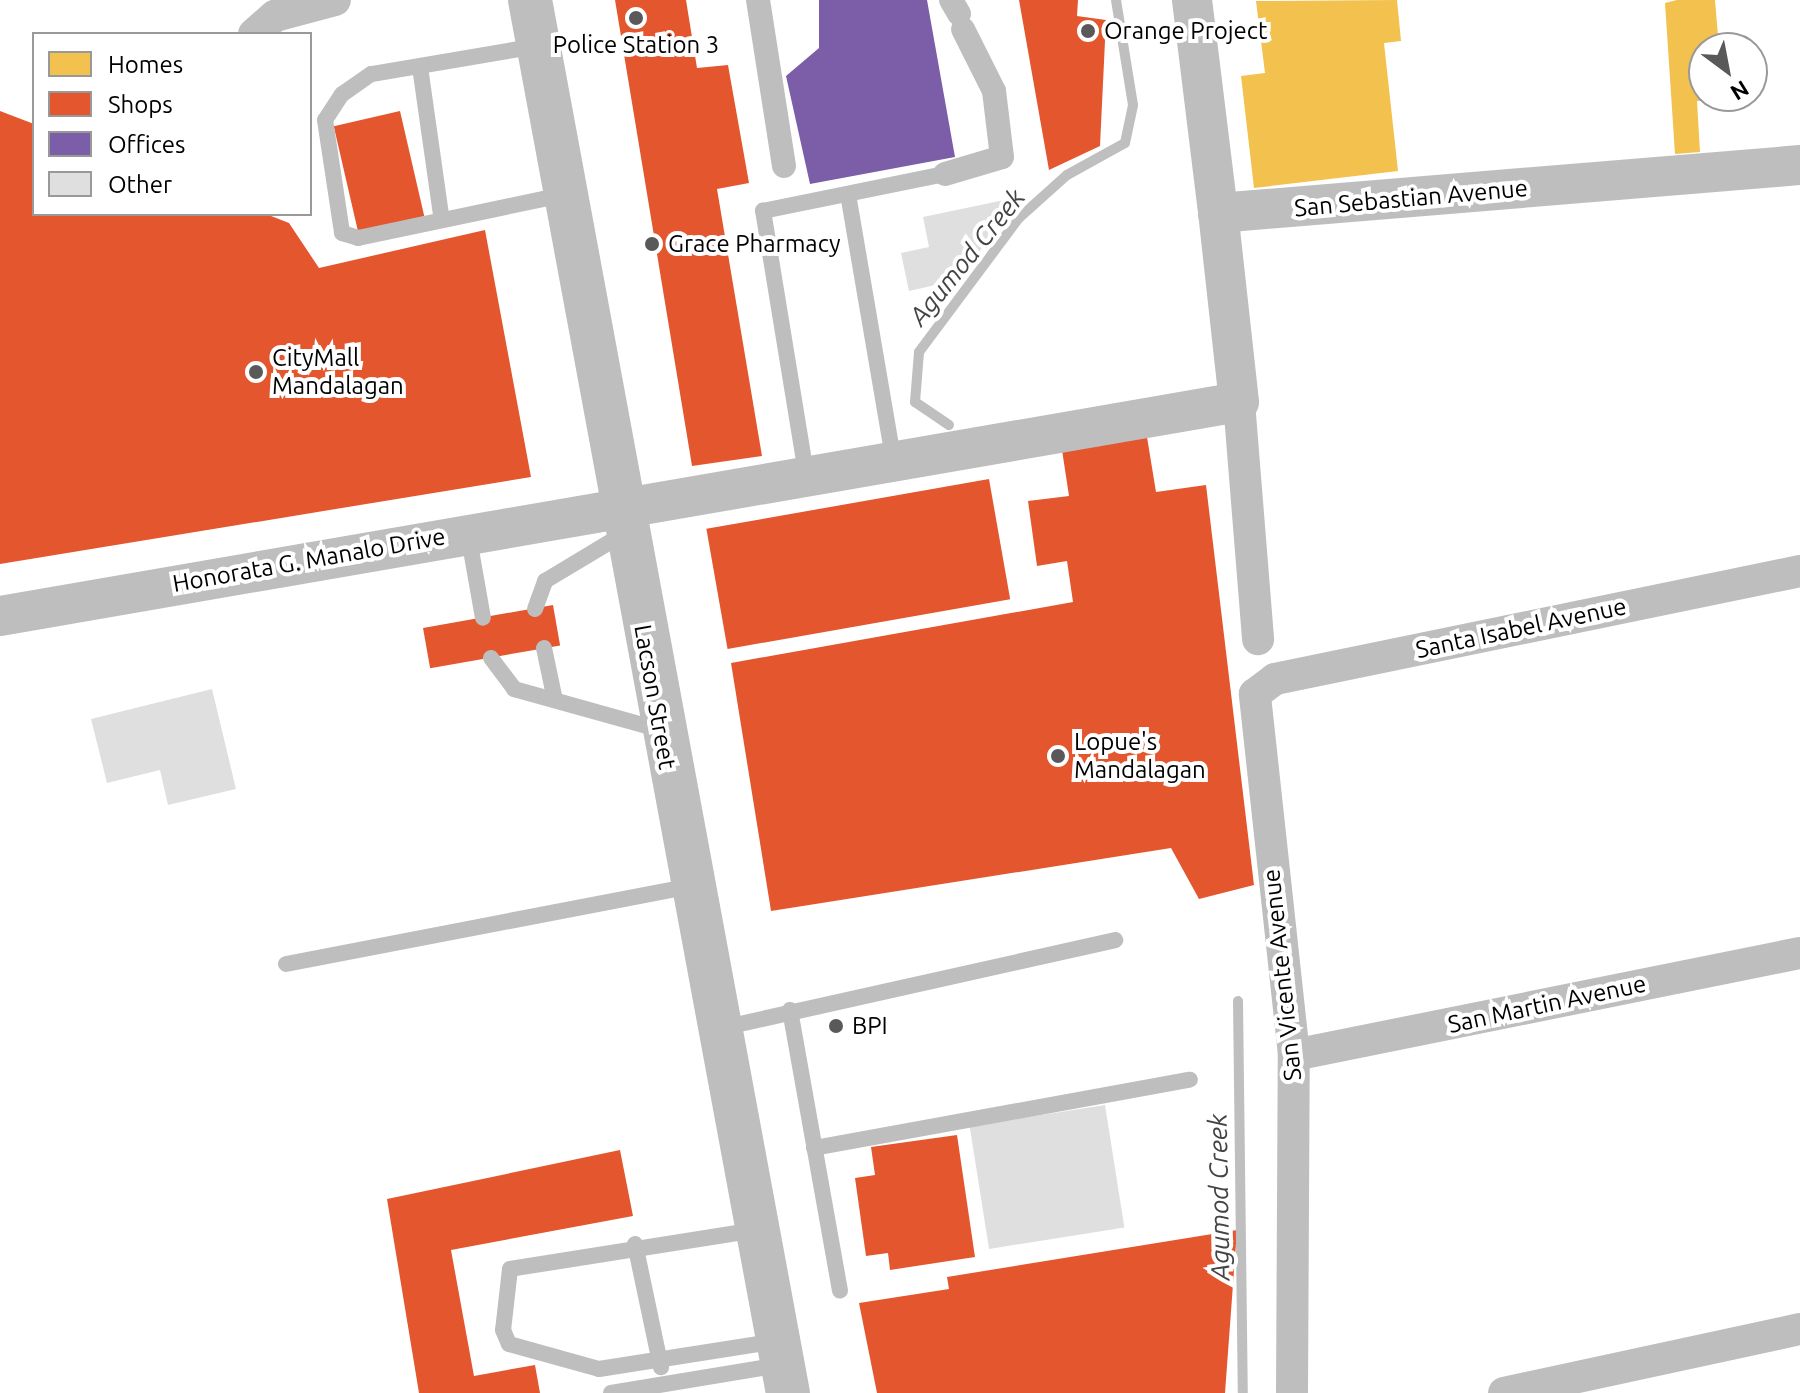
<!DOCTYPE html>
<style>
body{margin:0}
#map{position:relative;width:1800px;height:1393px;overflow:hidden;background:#fff;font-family:Ubuntu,sans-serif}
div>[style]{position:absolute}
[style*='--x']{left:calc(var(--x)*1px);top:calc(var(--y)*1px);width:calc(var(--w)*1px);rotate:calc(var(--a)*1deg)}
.homes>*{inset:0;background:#f2c14e}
.shops>*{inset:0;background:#e4572e;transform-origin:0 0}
.offices>*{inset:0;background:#7b5ea7}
.stream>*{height:10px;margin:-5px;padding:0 5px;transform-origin:5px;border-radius:5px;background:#bfbfbf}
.building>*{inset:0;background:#dfdfdf;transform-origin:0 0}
.service>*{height:16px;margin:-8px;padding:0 8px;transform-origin:8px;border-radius:8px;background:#bebebe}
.pedestrian>*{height:24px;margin:-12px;padding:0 12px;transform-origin:12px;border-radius:12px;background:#bebebe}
.minor>*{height:32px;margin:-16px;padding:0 16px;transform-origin:16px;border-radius:16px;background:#bebebe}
.tertiary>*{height:40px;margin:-20px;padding:0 20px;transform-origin:20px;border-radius:20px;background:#bebebe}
.primary>*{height:44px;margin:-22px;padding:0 22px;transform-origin:22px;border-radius:22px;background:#bebebe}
.dots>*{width:22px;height:22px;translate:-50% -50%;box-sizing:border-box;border:4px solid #fff;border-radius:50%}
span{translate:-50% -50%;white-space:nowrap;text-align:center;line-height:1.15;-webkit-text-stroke:8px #fff;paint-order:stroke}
.poi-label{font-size:24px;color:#000}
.left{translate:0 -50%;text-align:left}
.street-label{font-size:24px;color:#000}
.water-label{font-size:26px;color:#444;font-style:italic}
.legend{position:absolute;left:32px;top:32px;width:280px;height:184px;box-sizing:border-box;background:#fff;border:2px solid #999;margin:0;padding:10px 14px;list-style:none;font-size:24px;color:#000}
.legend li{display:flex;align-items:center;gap:16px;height:40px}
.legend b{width:40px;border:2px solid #999}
.north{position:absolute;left:1688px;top:32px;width:80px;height:80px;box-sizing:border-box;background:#fff;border:2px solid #999;border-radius:50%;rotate:148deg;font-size:22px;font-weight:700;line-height:32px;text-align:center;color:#000}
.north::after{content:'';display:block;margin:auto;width:28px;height:36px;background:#595959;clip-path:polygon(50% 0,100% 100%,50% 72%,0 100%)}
</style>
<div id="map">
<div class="homes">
<i style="clip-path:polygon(1397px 0,1401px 41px,1384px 43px,1398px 171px,1254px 188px,1241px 76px,1265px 73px,1256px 1px)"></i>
<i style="clip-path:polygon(1677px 0,1715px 0,1719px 48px,1704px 48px,1704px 96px,1722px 99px,1697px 101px,1700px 152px,1675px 154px,1665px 3px)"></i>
</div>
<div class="shops">
<i style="clip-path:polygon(615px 0,686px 0,697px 68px,728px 65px,749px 183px,717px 189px,762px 456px,692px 466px)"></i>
<i style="clip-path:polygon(1019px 0,1078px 0,1077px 16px,1106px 20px,1100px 146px,1049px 170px)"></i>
<i style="clip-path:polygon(0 111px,34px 124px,34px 214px,266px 214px,289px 223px,319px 268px,485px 230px,531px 477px,0 564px)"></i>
<i style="left:400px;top:111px;width:108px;height:68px;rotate:77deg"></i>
<i style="clip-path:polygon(1147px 437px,1156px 492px,1206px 485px,1254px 885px,1199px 899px,1171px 848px,771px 911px,731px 663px,1073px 602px,1067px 561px,1037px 566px,1028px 501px,1069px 496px,1062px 450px)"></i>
<i style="left:989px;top:479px;width:122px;height:287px;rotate:80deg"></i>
<i style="left:553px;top:605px;width:41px;height:132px;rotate:80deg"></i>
<i style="clip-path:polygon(957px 1135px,975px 1257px,890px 1270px,888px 1253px,866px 1256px,855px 1178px,875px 1175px,871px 1147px)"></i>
<i style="clip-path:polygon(620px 1150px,633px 1216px,451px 1250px,474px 1376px,535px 1365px,540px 1393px,419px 1393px,387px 1199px)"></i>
<i style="clip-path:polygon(1237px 1230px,1225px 1393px,877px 1393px,859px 1303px,949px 1289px,947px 1277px)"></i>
</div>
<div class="offices">
<i style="clip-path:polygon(819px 0,927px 0,955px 157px,810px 184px,786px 76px,819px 48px)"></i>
</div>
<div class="stream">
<i style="--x:949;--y:425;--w:41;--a:-145.9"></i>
<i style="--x:915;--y:402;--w:50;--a:-85.4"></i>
<i style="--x:919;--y:352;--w:167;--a:-53.3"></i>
<i style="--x:1019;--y:218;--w:64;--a:-41.9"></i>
<i style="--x:1067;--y:175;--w:66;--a:-28.9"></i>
<i style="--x:1125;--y:143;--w:39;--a:-78"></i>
<i style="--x:1133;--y:105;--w:106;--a:-99.2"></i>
<i style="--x:1238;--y:1001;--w:392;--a:89.3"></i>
</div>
<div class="building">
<i style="clip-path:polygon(1014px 198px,962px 279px,909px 291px,901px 253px,929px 247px,923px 217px)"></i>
<i style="clip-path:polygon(212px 689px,236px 789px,168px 805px,160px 770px,107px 783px,91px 719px)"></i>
<i style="left:1105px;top:1105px;width:124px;height:137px;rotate:81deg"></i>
</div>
<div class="service">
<i style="--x:537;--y:46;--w:168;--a:170.4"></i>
<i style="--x:371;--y:74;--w:35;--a:145"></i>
<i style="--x:342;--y:94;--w:31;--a:123"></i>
<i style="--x:325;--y:120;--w:114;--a:81.4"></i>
<i style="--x:342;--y:233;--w:17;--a:17"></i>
<i style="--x:358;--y:238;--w:208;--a:-11.9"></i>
<i style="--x:420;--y:67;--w:149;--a:81.9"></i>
<i style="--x:848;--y:194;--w:268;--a:80.3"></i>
<i style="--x:806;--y:473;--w:266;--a:-99.3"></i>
<i style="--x:763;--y:211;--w:186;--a:-11.5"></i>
<i style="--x:468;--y:533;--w:86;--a:80"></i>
<i style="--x:535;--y:609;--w:30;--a:-70"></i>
<i style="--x:545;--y:581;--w:93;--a:-31"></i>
<i style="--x:544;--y:648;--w:53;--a:78.1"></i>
<i style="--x:491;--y:658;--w:39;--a:53"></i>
<i style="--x:514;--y:689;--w:153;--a:15.6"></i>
<i style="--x:286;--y:964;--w:411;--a:-10.9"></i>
<i style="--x:790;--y:1010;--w:285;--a:79.9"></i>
<i style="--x:722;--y:1028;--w:403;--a:-12.6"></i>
<i style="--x:814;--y:1148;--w:382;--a:-10.3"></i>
<i style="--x:756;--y:1230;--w:249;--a:171"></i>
<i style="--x:510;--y:1269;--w:61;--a:96.5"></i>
<i style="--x:503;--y:1330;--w:15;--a:67"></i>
<i style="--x:509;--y:1344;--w:93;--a:15.5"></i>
<i style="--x:599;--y:1369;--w:180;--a:-8.9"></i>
<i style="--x:635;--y:1244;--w:126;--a:78.1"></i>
<i style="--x:611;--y:1393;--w:172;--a:-9.4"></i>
</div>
<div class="pedestrian">
<i style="--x:758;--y:0;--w:168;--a:81.1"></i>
<i style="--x:951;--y:0;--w:16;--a:60"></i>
<i style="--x:945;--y:174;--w:59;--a:-16.6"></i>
<i style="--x:1002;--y:157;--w:66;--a:-96.9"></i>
<i style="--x:994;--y:91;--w:69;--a:-116.6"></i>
</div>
<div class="minor">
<i style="--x:254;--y:34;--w:28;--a:-41"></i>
<i style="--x:275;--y:16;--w:62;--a:-14.9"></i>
<i style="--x:1239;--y:402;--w:238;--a:85.4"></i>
<i style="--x:1294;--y:1055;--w:516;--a:-11.4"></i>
<i style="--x:1292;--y:1393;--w:338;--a:-89.7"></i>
<i style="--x:1294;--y:1055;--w:363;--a:-96.2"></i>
<i style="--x:1255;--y:694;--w:25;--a:-37"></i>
<i style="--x:1275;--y:679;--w:536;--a:-11.62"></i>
<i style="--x:1504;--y:1393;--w:303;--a:-12.2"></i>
</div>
<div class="tertiary">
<i style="--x:1192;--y:0;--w:215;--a:83"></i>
<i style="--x:1218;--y:213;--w:584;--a:-4.71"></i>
<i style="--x:0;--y:616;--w:1257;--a:-9.8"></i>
<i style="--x:1239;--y:402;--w:190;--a:-96.3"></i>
</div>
<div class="primary">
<i style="--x:530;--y:0;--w:1417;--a:79.51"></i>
</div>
<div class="dots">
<i style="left:636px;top:18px;background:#595959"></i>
<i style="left:1088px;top:31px;background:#595959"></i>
<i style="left:652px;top:244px;background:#595959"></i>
<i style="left:256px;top:372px;background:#595959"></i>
<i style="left:1058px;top:756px;background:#595959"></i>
<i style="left:836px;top:1026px;background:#595959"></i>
</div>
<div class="poi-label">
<span class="left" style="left:1104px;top:31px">Orange Project</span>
<span style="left:636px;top:45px">Police Station 3</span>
<span class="left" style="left:668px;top:244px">Grace Pharmacy</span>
<span class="left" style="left:272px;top:372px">CityMall<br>Mandalagan</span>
<span class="left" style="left:1074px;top:756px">Lopue's<br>Mandalagan</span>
<span class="left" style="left:852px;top:1026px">BPI</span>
</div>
<div class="street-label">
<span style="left:1411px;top:198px;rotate:-5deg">San Sebastian Avenue</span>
<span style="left:309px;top:560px;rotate:-10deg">Honorata G. Manalo Drive</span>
<span style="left:1521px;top:628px;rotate:-12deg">Santa Isabel Avenue</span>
<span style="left:655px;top:697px;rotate:80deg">Lacson Street</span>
<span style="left:1282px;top:975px;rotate:-96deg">San Vicente Avenue</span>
<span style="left:1547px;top:1004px;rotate:-12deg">San Martin Avenue</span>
</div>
<div class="water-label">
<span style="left:967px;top:257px;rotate:-51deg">Agumod Creek</span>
<span style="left:1219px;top:1197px;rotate:-91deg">Agumod Creek</span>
</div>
<ul class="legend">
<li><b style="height:22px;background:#f2c14e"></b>Homes</li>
<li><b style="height:22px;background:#e4572e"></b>Shops</li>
<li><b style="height:22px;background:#7b5ea7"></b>Offices</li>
<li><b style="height:22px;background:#dfdfdf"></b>Other</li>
</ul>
<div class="north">N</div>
</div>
